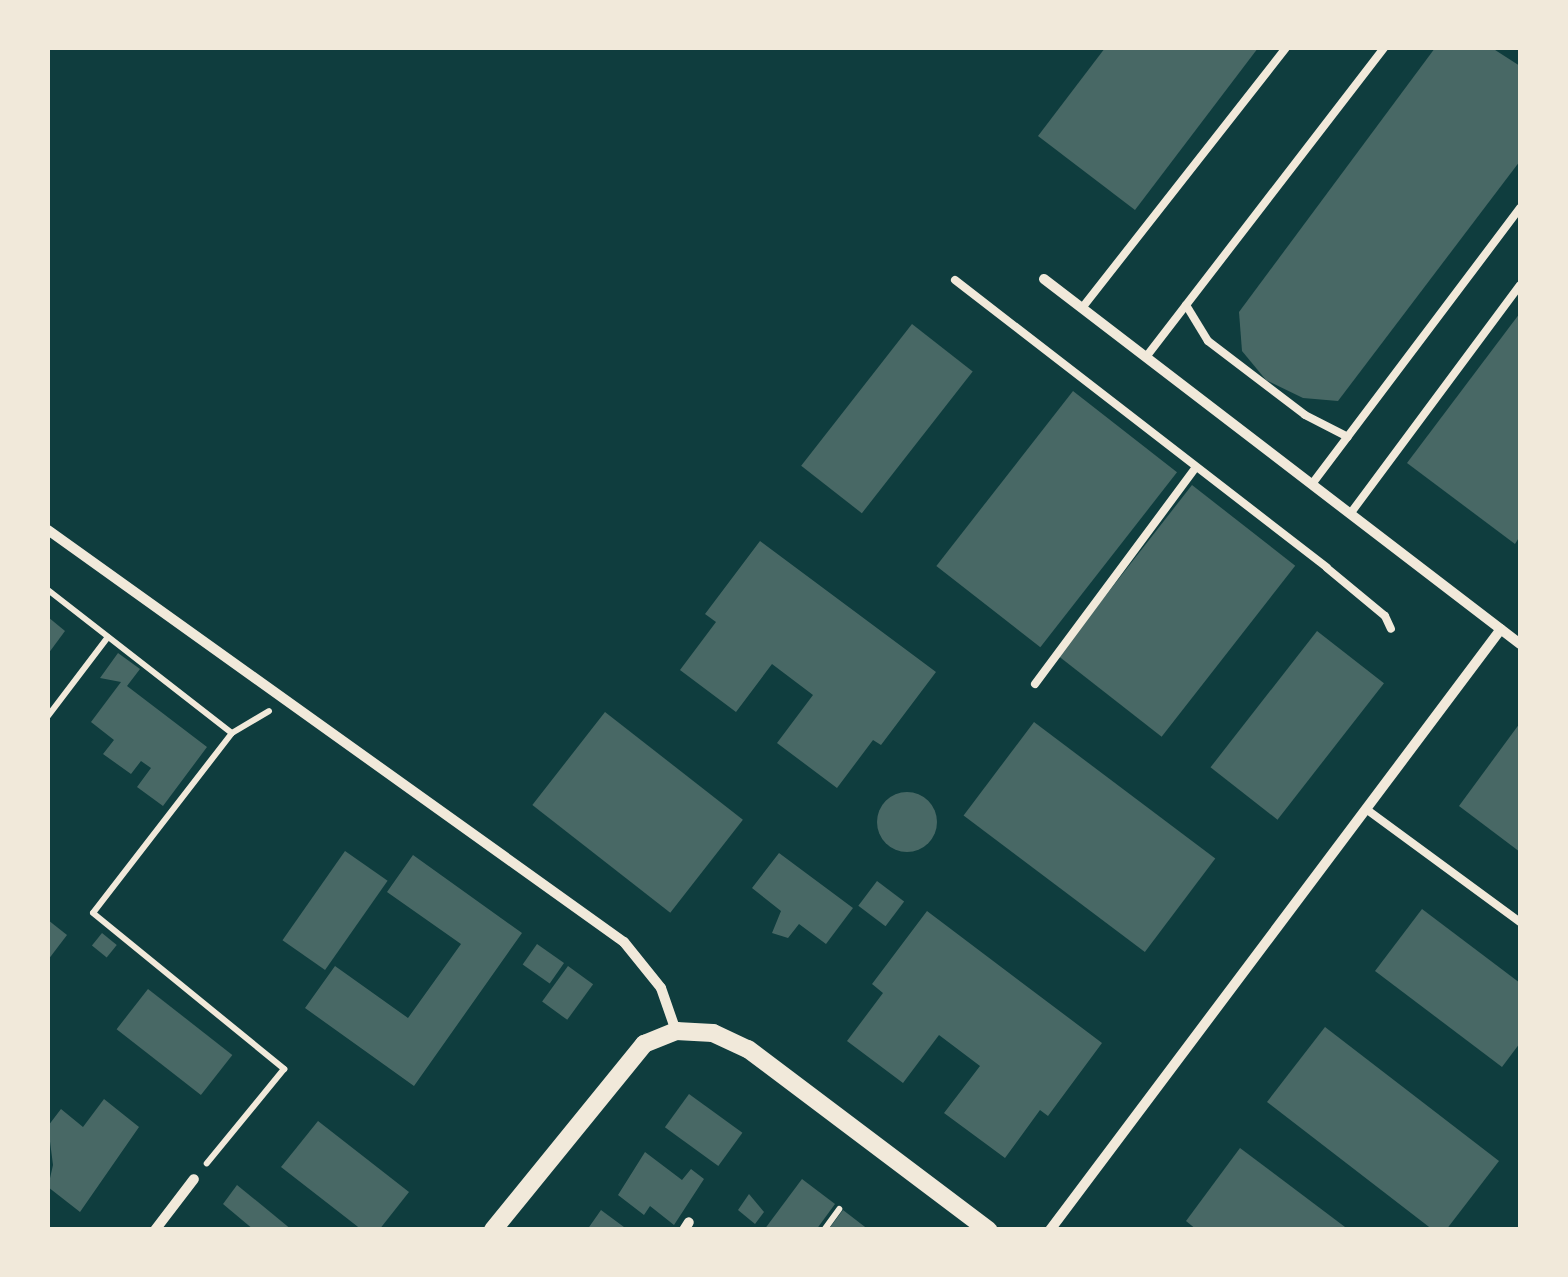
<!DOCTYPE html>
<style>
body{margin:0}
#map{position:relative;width:1568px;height:1277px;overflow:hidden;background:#0f3d3e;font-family:Lora,serif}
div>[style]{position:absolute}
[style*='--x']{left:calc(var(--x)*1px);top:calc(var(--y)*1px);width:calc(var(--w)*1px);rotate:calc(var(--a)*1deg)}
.building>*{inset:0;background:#486865;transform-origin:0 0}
.round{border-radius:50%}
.path>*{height:6px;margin:-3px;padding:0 3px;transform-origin:3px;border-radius:3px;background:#f1e9da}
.service>*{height:8px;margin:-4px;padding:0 4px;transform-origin:4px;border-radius:4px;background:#f1e9da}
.minor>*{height:10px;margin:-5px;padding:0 5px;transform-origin:5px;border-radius:5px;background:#f1e9da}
.tertiary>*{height:18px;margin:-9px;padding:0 9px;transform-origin:9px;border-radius:9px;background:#f1e9da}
span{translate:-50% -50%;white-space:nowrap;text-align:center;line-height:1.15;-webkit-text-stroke:8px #f1e9da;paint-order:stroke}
.frame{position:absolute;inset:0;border:50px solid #f1e9da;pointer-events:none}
</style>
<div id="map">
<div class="building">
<i style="clip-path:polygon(1105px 48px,1258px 48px,1135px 210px,1038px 136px)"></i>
<i style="clip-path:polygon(1435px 48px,1492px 48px,1520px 66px,1520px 161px,1338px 401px,1303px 398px,1266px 380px,1242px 351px,1239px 312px)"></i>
<i style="clip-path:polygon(1520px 313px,1520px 536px,1515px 544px,1407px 463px)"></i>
<i style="left:912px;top:324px;width:77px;height:180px;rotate:38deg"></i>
<i style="left:1073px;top:391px;width:132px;height:222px;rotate:38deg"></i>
<i style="left:1192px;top:485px;width:131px;height:217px;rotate:38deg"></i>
<i style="clip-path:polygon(760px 541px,936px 672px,881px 745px,873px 740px,837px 788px,777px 743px,813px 695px,772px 664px,736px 712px,680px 670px,716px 622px,705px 614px)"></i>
<i style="clip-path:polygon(48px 617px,65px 631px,48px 654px)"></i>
<i style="left:1317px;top:631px;width:85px;height:173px;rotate:38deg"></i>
<i style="clip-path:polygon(118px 653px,140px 669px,127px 686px,207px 747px,163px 806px,137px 787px,151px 768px,141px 761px,131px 774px,103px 754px,114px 740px,91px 722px,121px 682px,100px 678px)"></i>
<i style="left:605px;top:712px;width:175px;height:118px;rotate:38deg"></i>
<i style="left:1034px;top:722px;width:227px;height:117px;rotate:37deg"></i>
<i style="clip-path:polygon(1520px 723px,1520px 852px,1459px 806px)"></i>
<i class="round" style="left:877px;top:792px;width:60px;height:60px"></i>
<i style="left:345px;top:851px;width:52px;height:109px;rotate:35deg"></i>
<i style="clip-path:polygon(779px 853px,853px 908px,826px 944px,799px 924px,788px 938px,772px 933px,781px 911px,752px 888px)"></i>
<i style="clip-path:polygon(413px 855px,522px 933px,414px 1086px,305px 1008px,335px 966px,408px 1018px,461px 944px,387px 892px)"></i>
<i style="left:877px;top:881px;width:34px;height:31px;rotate:37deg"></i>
<i style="clip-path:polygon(1422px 909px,1520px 983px,1520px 1043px,1502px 1067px,1375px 971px)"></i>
<i style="clip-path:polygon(927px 911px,1102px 1043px,1048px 1116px,1040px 1110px,1005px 1158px,944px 1113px,980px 1066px,939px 1035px,903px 1083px,847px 1041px,883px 993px,872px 984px)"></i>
<i style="clip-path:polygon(48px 920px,67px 935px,48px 960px)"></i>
<i style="left:102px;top:933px;width:19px;height:16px;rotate:39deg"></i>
<i style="left:537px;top:944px;width:33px;height:25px;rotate:35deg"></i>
<i style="left:568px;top:966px;width:31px;height:44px;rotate:36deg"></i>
<i style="left:148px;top:989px;width:107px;height:51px;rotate:38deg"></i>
<i style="clip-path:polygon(1325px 1027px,1499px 1161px,1446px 1230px,1433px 1230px,1267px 1102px)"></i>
<i style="left:689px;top:1094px;width:66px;height:41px;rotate:36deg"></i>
<i style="clip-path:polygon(104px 1099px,139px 1127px,80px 1212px,48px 1187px,53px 1165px,48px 1126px,61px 1109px,83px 1127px)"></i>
<i style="clip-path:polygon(318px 1121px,409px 1192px,379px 1230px,362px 1230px,281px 1167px)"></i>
<i style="clip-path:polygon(1240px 1148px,1349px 1230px,1197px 1230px,1186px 1221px)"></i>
<i style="clip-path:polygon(645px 1152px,682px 1180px,691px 1169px,704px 1179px,674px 1225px,650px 1206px,644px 1215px,618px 1195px)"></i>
<i style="clip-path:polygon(802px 1179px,835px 1204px,816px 1230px,764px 1230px)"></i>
<i style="clip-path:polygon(237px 1185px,258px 1202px,292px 1230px,254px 1230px,223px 1204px)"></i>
<i style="clip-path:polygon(749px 1194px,764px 1212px,755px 1224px,738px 1210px)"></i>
<i style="clip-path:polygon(601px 1210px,605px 1213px,628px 1230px,587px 1230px)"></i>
<i style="clip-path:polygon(843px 1210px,869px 1230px,828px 1230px)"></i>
</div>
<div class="path">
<i style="--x:48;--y:590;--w:233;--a:37.9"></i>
<i style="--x:232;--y:733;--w:227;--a:127.7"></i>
<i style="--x:93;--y:913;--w:247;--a:39.2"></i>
<i style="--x:284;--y:1069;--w:122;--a:129.3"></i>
<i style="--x:48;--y:716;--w:99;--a:-52.8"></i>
<i style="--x:232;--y:733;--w:43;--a:-30.7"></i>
<i style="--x:824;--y:1230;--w:26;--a:-54"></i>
</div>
<div class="service">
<i style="--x:955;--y:280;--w:470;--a:37.7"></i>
<i style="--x:1327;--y:568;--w:75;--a:39.6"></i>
<i style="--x:1385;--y:616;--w:14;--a:65"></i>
<i style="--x:1186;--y:305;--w:42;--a:58.6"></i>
<i style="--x:1208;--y:341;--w:122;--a:37.3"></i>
<i style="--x:1305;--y:415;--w:48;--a:27.1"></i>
<i style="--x:1082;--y:308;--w:330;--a:-51.9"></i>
<i style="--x:1146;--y:357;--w:390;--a:-52.4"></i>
<i style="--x:1312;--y:484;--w:346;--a:-53"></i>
<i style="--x:1350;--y:514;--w:285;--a:-53.4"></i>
<i style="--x:1035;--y:684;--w:270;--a:-53.4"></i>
<i style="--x:1366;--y:809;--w:191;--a:36.3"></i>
</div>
<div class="minor">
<i style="--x:1044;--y:279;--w:600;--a:37.48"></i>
<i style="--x:48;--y:530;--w:708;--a:35.58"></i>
<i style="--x:624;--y:942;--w:59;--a:51.2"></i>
<i style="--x:661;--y:988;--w:46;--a:70.8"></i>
<i style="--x:155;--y:1230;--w:64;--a:-52.6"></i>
<i style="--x:684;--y:1230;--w:9;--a:-58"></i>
<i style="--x:1050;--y:1230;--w:751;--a:-53.11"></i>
</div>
<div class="tertiary">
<i style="--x:493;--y:1230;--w:240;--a:-50.9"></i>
<i style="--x:644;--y:1044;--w:35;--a:-22"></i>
<i style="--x:676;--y:1031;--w:37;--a:3"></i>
<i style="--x:713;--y:1033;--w:38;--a:25"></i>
<i style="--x:748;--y:1049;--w:301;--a:37"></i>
</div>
<div class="frame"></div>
</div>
